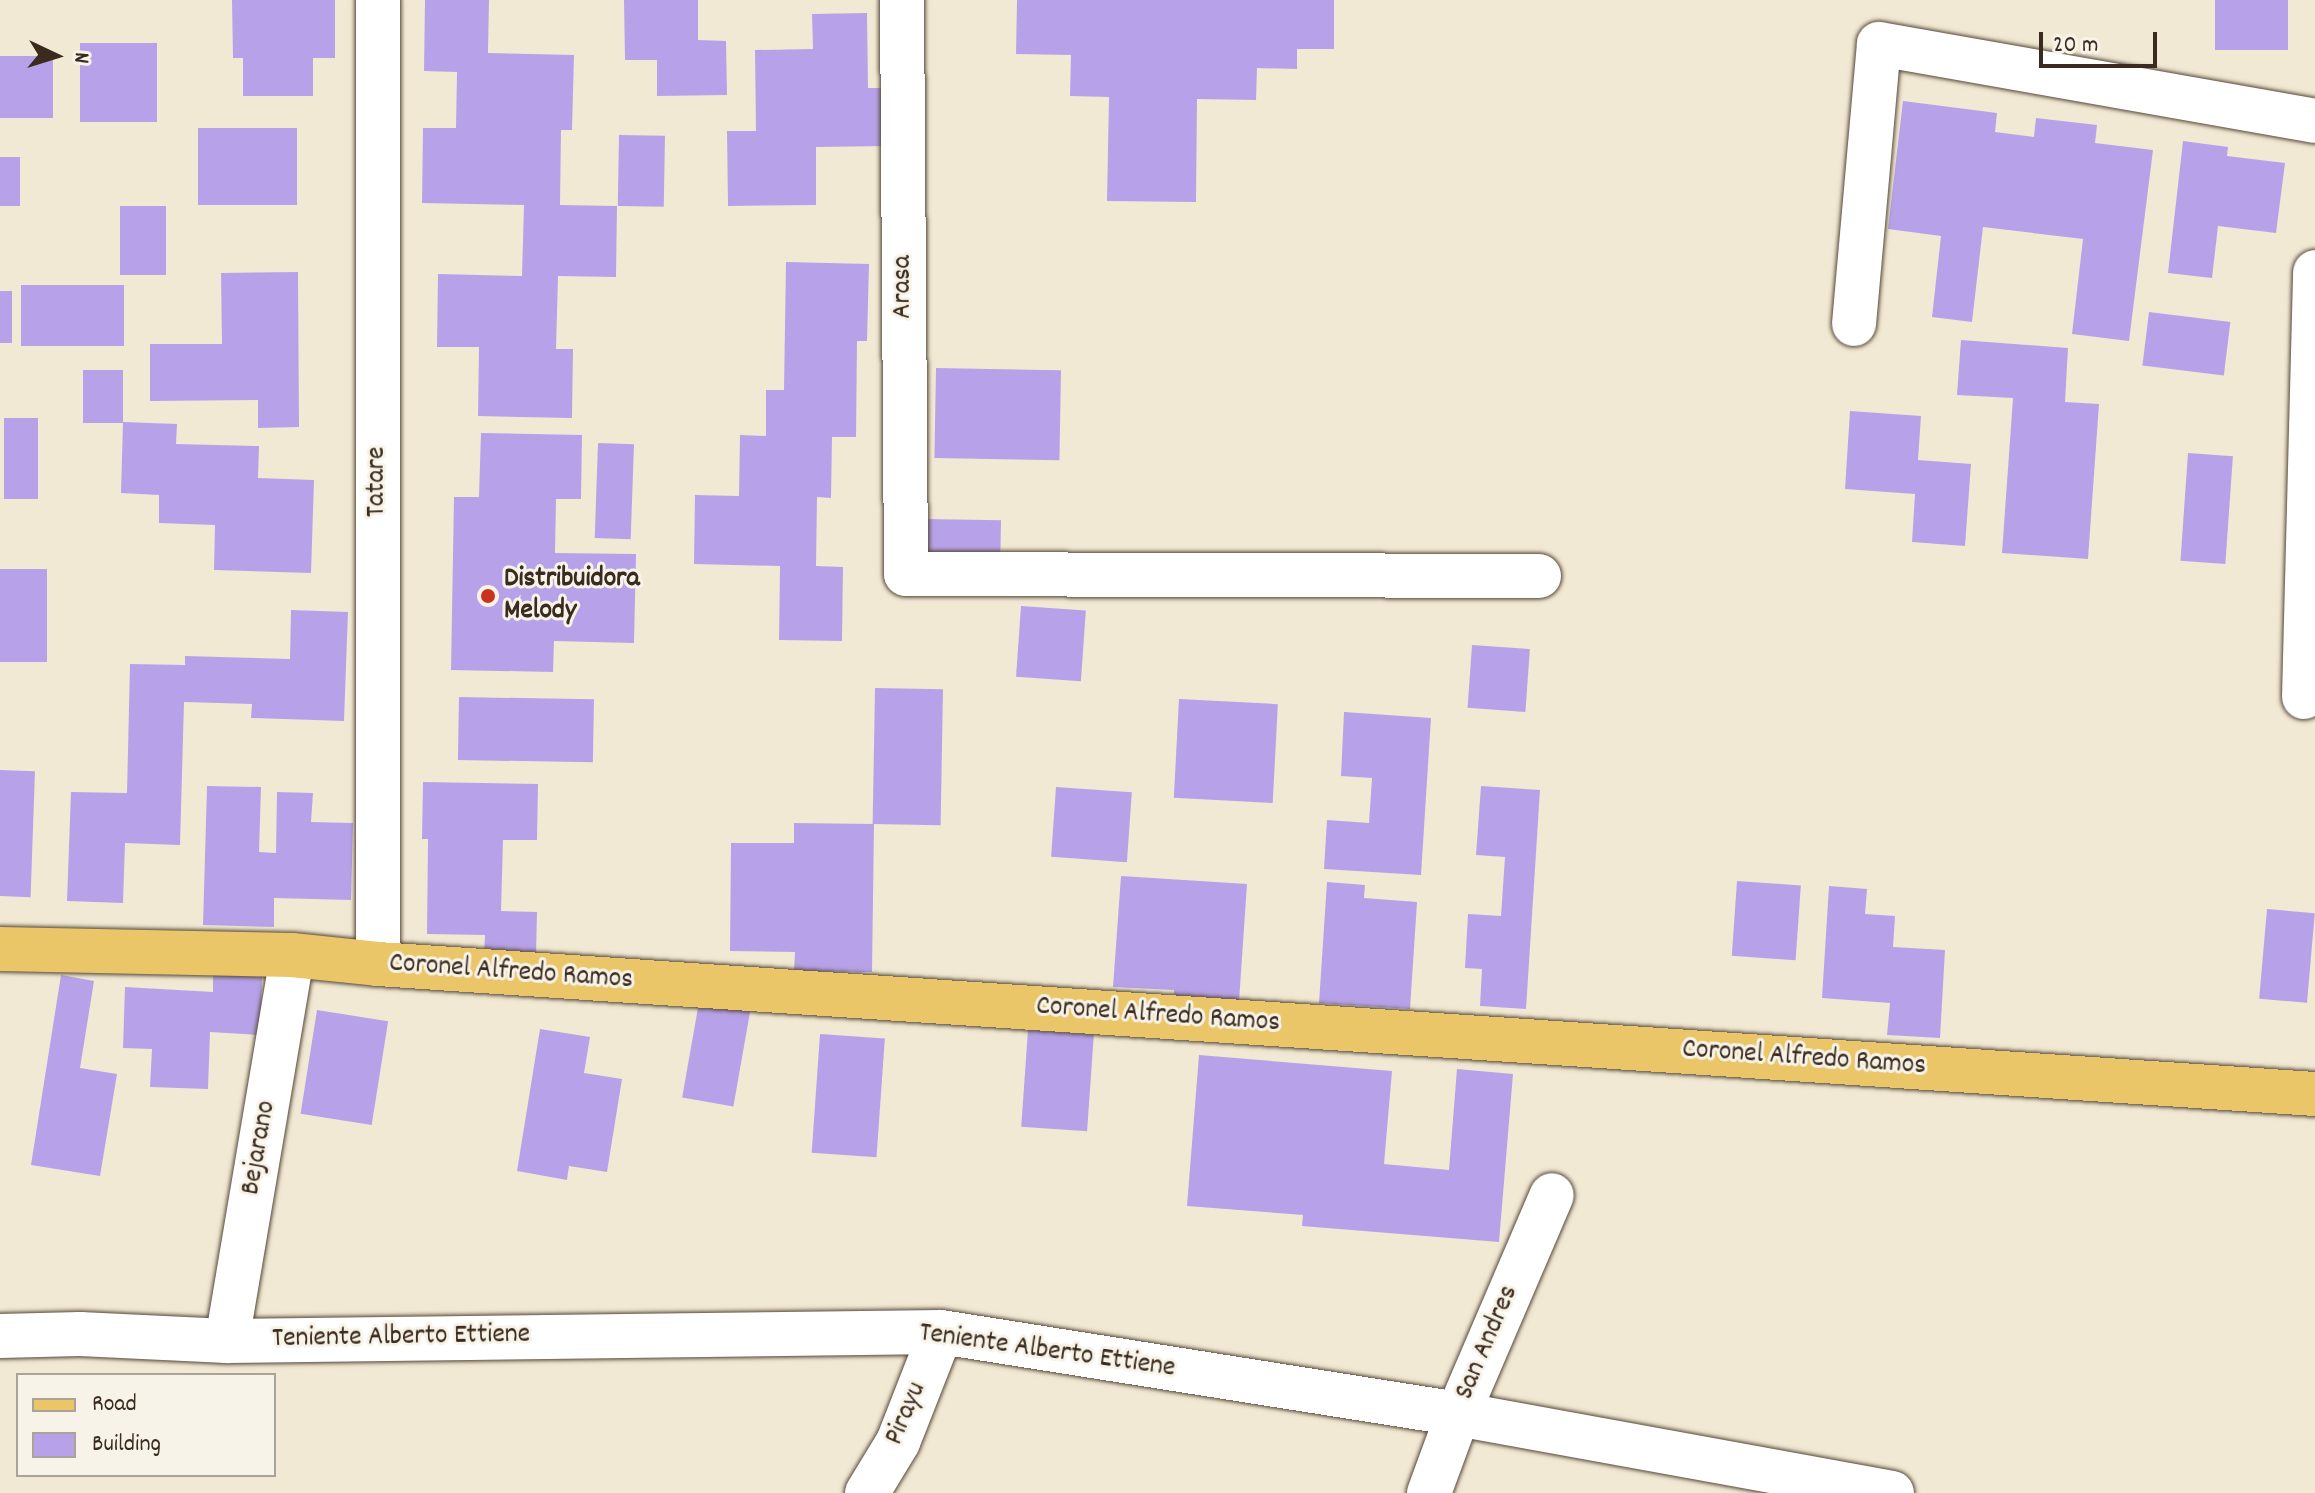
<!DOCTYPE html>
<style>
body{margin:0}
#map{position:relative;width:2315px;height:1493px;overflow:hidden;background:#f2e9d4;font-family:Dekko,sans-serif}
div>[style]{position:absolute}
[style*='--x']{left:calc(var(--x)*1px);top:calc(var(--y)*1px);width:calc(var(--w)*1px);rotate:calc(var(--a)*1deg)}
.building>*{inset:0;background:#b7a2e9;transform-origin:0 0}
.roads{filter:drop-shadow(0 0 2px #564739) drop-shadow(0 0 2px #564739)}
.minor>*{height:44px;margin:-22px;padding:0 22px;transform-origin:22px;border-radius:22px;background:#fff}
.major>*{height:44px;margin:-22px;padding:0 22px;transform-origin:22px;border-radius:22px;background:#eac669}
.dots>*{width:22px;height:22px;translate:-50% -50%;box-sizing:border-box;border:4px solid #f7f3e8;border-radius:50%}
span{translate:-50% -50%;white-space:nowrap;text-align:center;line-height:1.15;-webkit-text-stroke:6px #f7f3e8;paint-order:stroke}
.street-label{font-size:28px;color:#3b2a1e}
.poi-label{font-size:28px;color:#3b2a1e;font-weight:700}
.left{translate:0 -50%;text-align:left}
.legend{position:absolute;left:16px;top:1373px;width:260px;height:104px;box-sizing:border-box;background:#f7f3e8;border:2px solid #aca397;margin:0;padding:10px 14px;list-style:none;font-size:24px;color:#3b2a1e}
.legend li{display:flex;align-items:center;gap:16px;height:40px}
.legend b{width:40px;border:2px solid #aca397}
.north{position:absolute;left:16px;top:16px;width:80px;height:80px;-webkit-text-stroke:6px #f7f3e8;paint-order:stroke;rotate:94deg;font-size:22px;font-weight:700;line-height:32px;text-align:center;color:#3b2a1e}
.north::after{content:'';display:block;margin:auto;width:28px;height:36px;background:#3b2a1e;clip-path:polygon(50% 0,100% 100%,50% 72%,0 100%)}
.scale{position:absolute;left:2039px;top:32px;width:118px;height:36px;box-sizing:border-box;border:4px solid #3b2a1e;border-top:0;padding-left:10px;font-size:24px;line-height:28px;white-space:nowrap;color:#3b2a1e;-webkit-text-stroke:6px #f7f3e8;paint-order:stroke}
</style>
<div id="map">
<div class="building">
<i style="clip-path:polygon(232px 0,335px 0,335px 58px,313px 58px,313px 96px,243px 96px,243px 58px,233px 58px)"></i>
<i style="clip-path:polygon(425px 0,489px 0,488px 53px,574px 55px,572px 130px,561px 130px,560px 205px,617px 206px,616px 277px,558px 276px,556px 349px,573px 349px,572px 418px,478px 416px,479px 347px,437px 347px,438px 274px,522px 276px,524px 205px,422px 203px,423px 128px,456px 128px,457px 72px,424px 71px)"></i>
<i style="clip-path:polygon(624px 0,698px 0,698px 40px,726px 41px,727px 95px,657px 96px,657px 60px,625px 60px)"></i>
<i style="clip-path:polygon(1017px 0,1334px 0,1334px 49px,1297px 49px,1297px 69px,1257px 68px,1256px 100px,1197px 99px,1196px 202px,1107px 201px,1109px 97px,1070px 96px,1071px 55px,1016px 54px)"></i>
<i style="left:2215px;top:0;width:73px;height:50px"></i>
<i style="clip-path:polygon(867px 13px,868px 88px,887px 88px,887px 146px,816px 147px,816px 205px,728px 206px,727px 131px,756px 131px,755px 50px,813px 49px,812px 14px)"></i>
<i style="left:80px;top:43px;width:77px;height:79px"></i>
<i style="left:0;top:56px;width:53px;height:62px"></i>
<i style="clip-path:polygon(1903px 101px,1997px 113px,1995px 132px,2034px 137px,2036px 118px,2097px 125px,2095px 143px,2153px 150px,2129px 341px,2072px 334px,2083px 239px,1983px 227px,1972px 322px,1932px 317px,1941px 236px,1888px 229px)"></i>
<i style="left:297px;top:128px;width:77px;height:99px;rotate:90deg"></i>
<i style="left:619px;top:135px;width:46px;height:71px;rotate:1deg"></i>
<i style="clip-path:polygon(2183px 141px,2228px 147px,2227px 156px,2285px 163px,2276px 233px,2218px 226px,2212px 278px,2168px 273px)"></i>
<i style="left:0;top:157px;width:20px;height:49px"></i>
<i style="left:166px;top:206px;width:69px;height:46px;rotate:90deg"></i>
<i style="clip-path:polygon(786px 262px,869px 264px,867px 341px,857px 341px,856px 437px,832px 437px,831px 498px,817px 497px,816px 566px,843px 567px,842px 641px,779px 640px,780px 566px,694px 564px,695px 495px,739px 496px,740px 435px,766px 436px,766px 390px,784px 390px)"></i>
<i style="clip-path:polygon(298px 272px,299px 427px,258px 428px,258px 400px,150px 401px,150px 344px,222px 344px,221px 273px)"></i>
<i style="left:124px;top:285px;width:61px;height:103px;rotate:90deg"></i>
<i style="left:0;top:291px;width:12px;height:52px"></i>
<i style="left:2149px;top:312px;width:82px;height:54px;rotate:7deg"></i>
<i style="clip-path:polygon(1961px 340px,2068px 348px,2065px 402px,2099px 404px,2088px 559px,2002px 553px,2013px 398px,1957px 395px)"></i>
<i style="left:936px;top:368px;width:125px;height:90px;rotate:1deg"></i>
<i style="left:83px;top:370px;width:40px;height:53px"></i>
<i style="clip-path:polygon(1850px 411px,1921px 416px,1918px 460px,1971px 464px,1965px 546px,1912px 542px,1915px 494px,1845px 489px)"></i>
<i style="left:4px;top:418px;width:34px;height:81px"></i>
<i style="clip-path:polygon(123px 422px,177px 424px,176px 444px,259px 446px,258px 478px,314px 480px,311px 573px,214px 570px,215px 525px,159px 523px,159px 495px,121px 493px)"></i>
<i style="clip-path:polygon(481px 433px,582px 435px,581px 499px,556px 499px,555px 553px,636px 554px,634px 643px,554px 641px,553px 672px,451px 670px,454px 497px,479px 497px)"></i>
<i style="left:598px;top:443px;width:36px;height:95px;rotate:2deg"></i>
<i style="left:2188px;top:453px;width:45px;height:108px;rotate:4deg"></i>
<i style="left:926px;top:519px;width:75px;height:51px;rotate:1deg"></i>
<i style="left:0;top:569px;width:47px;height:93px"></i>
<i style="left:1021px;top:606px;width:65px;height:71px;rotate:4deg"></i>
<i style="clip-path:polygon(291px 610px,348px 612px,344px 721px,251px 718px,252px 704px,184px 702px,180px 845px,125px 843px,123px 903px,67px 901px,71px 792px,127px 793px,130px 664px,185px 665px,185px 656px,290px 659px)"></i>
<i style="left:1472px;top:645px;width:58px;height:63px;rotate:4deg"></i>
<i style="left:875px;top:688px;width:68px;height:136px;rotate:1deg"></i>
<i style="left:459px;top:697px;width:135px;height:63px;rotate:1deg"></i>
<i style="left:1179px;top:699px;width:99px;height:99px;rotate:3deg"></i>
<i style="clip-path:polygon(1344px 712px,1431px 718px,1421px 875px,1324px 869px,1327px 820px,1369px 823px,1372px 778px,1341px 776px)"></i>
<i style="left:0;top:770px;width:35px;height:126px;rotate:2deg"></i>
<i style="clip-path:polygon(423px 782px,538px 784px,537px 840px,503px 840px,501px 911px,537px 912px,536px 956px,484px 956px,485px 935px,427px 934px,428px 839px,422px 839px)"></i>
<i style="clip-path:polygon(207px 786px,261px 787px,259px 852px,276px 853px,277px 792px,313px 793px,311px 822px,353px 823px,351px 900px,274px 898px,274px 927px,203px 925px)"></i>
<i style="clip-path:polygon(1481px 786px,1540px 790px,1526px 1009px,1480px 1006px,1482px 969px,1465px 968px,1468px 914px,1501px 916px,1505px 857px,1476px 855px)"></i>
<i style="left:1056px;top:787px;width:76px;height:70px;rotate:4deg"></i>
<i style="clip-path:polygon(794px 823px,874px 824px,872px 972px,794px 971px,795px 952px,730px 951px,731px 843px,794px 843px)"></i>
<i style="clip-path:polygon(1121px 876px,1247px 884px,1239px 1002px,1174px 998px,1174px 990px,1113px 987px)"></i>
<i style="left:1737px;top:881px;width:64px;height:75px;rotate:4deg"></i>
<i style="clip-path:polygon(1327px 882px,1365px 885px,1364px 898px,1417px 902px,1410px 1009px,1319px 1003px)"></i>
<i style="clip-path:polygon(1829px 886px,1867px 889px,1865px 914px,1895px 916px,1893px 947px,1945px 950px,1940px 1038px,1887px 1035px,1890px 1003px,1822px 998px)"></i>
<i style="left:2267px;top:909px;width:48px;height:90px;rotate:5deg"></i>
<i style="clip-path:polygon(61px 975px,94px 981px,80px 1068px,117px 1074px,100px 1176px,31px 1165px)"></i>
<i style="clip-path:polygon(213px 975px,262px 977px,260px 1035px,210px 1032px,208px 1089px,150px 1087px,152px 1049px,123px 1048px,125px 987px,213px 992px)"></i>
<i style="left:699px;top:1002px;width:52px;height:97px;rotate:10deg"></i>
<i style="left:317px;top:1010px;width:72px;height:105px;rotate:9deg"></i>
<i style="clip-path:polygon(540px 1029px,590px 1037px,584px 1073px,622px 1079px,607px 1172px,569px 1166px,567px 1180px,517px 1171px)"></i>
<i style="left:1028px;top:1030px;width:66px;height:97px;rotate:4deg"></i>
<i style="left:820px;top:1034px;width:65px;height:119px;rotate:4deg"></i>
<i style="clip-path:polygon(1199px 1055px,1392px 1071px,1384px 1164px,1449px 1170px,1457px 1069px,1513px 1074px,1499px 1242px,1302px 1226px,1303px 1215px,1187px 1206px)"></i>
</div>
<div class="roads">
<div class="minor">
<i style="--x:378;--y:0;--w:964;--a:90"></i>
<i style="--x:902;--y:0;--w:574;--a:89.6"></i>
<i style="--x:906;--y:574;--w:633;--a:0.18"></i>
<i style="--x:1854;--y:324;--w:281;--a:-84.9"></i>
<i style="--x:1879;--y:44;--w:443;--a:10"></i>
<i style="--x:2304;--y:697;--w:425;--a:-88.5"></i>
<i style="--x:0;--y:1336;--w:80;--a:-1.4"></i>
<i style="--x:80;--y:1334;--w:147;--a:2.7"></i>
<i style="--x:227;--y:1341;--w:714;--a:-0.72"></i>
<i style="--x:941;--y:1332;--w:523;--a:9.01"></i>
<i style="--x:1458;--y:1414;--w:441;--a:10.3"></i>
<i style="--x:227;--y:1341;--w:391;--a:-80.4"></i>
<i style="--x:867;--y:1493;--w:60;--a:-58.7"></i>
<i style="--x:898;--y:1442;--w:118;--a:-68.6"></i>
<i style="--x:1429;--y:1493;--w:84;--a:-69.8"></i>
<i style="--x:1458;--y:1414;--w:238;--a:-66.8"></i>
</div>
<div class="major">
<i style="--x:0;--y:949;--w:292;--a:1.2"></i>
<i style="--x:292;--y:955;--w:86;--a:6"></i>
<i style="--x:378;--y:964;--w:1941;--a:3.84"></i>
</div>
</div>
<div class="dots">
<i style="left:488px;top:596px;background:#c8321e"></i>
</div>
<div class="street-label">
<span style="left:904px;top:287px;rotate:-90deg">Arasa</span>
<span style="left:378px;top:482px;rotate:-90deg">Tatare</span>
<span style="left:511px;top:973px;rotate:4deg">Coronel Alfredo Ramos</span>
<span style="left:1158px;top:1016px;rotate:4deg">Coronel Alfredo Ramos</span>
<span style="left:1804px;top:1059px;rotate:4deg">Coronel Alfredo Ramos</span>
<span style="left:260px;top:1148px;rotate:-80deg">Bejarano</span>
<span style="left:401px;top:1338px;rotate:-1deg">Teniente Alberto Ettiene</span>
<span style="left:1488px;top:1343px;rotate:-67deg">San Andres</span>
<span style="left:1047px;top:1352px;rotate:8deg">Teniente Alberto Ettiene</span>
<span style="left:907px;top:1414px;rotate:-67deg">Pirayu</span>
</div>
<div class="poi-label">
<span class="left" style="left:504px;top:596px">Distribuidora<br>Melody</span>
</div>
<ul class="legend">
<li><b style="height:10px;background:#eac669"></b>Road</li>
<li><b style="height:22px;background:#b7a2e9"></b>Building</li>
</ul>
<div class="north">N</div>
<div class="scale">20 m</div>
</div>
